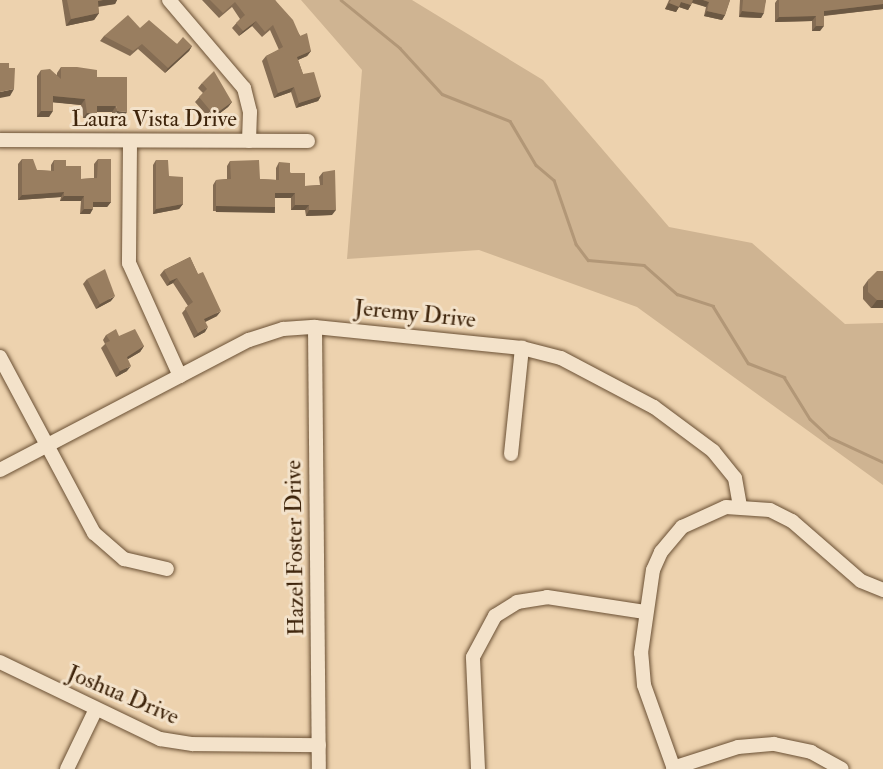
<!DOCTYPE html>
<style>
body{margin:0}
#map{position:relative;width:883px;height:769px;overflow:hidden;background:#edd2ae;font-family:"IM FELL Double Pica",serif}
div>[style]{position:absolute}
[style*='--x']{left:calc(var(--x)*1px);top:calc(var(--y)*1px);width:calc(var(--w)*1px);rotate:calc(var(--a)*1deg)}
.green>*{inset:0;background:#cfb492}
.stream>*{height:2.5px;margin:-1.25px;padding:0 1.25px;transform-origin:1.25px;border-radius:1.25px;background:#b29777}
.roads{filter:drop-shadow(0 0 2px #6a5034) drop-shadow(0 0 2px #6a5034)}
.minor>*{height:14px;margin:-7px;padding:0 7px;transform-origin:7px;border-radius:7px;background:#f3e2ca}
.wall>*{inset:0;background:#846c53}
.shaded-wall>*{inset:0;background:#6b5843;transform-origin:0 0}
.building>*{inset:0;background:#997e60}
span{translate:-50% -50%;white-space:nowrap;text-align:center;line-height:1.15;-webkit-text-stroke:6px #f3e2ca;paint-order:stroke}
.street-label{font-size:23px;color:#3e240b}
</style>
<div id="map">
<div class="green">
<i style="clip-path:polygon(301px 0,412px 0,543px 80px,669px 227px,752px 243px,845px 324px,883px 323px,883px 485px,637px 307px,479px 250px,347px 259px,362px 70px)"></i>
</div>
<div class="stream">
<i style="--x:341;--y:0;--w:76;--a:39.1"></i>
<i style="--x:400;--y:48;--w:62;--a:47.6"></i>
<i style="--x:442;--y:94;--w:73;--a:21.7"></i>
<i style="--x:510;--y:121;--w:51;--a:59.4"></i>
<i style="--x:536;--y:165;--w:23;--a:40"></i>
<i style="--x:554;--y:180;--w:68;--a:71"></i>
<i style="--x:576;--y:244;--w:20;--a:53"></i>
<i style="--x:588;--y:260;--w:56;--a:5.1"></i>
<i style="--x:644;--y:265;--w:44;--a:41.3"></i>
<i style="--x:677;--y:294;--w:38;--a:18"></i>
<i style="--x:713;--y:306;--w:67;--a:58.4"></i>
<i style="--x:748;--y:363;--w:39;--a:21"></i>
<i style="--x:784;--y:377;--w:49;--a:58.2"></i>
<i style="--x:810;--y:419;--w:26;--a:43"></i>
<i style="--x:829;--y:437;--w:60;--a:24.8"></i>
</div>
<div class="roads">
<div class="minor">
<i style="--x:169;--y:0;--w:116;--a:49.6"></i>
<i style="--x:244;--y:88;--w:25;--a:76"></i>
<i style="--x:250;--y:112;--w:29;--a:92"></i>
<i style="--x:0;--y:140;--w:308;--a:0.2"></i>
<i style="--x:130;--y:144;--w:119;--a:90.5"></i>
<i style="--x:129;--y:263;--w:124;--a:65.7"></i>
<i style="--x:315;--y:327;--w:442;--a:89.5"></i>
<i style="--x:0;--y:357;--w:200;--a:61.9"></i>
<i style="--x:94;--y:533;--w:40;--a:41"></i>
<i style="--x:124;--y:559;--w:44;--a:13.1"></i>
<i style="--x:511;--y:454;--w:107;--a:-84.1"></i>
<i style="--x:0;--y:470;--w:281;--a:-27.6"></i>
<i style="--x:249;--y:340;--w:36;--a:-18"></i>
<i style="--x:283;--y:329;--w:32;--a:-4"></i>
<i style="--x:315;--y:327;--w:208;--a:5.8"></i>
<i style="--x:522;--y:348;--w:40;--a:14.4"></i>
<i style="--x:561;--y:358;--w:105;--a:27.8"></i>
<i style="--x:654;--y:407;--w:74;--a:36.7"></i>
<i style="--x:713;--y:451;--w:35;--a:51"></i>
<i style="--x:735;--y:478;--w:28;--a:80"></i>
<i style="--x:0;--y:662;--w:178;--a:25.7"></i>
<i style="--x:160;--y:739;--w:33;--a:9"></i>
<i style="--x:193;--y:744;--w:126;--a:0.5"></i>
<i style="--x:673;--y:768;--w:68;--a:-17.9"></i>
<i style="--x:738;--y:747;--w:36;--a:-5"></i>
<i style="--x:774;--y:744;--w:38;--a:12"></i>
<i style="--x:811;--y:752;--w:35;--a:29"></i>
<i style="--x:67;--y:769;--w:64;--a:-64.2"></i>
<i style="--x:478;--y:769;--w:112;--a:-92.6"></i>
<i style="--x:473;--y:657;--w:47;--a:-61.8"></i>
<i style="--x:495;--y:616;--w:26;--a:-32"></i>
<i style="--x:517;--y:602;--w:30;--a:-9"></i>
<i style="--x:547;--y:597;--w:99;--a:8.7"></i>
<i style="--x:674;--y:769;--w:89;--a:-109.7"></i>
<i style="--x:644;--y:685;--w:32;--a:-95"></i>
<i style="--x:641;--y:653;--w:84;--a:-81.8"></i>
<i style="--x:653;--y:570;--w:20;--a:-66"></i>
<i style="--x:661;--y:552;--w:33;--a:-50"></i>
<i style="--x:682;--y:527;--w:48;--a:-24.4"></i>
<i style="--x:726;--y:507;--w:44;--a:3.9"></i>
<i style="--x:770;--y:510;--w:25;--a:27"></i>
<i style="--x:792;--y:521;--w:91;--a:41"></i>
<i style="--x:861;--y:581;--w:24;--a:22"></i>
</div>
</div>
<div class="wall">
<i style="clip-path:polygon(62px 0,117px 0,115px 4px,98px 7px,99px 13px,94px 20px,66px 26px)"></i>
<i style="clip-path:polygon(202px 0,275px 0,311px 51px,307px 56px,298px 60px,303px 74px,321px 96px,318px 101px,296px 108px,291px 92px,274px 98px,262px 61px,266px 56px,279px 50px,270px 30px,262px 37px,252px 26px,239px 36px,232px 28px,240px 19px,232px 7px,219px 18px)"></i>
<i style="clip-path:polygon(669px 0,730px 0,725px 15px,722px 20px,704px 16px,706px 7px,692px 3px,688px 10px,679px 7px,676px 12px,665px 9px)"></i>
<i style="clip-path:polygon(740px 0,766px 0,761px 18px,739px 17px)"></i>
<i style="clip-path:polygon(777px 0,883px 0,883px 9px,824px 16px,820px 31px,812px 31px,812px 21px,775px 22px,775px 3px)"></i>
<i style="clip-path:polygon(140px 28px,177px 44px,192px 46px,189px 51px,165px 73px,138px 49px,130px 56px,100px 41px,104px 36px)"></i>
<i style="clip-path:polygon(61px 67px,97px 77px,123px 118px,112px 117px,112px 112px,97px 112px,93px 118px,83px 118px,81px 105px,53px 102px,49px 117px,37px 117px,37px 76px,41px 70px,57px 75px,57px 73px)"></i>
<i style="clip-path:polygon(202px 83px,232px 102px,228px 107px,211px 120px,195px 102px,203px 93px,198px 88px)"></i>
<i style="clip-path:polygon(22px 159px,37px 170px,51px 171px,51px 165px,54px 160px,66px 166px,81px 179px,94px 178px,94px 164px,98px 159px,111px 202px,107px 207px,93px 207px,90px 214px,80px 214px,81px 201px,60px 201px,61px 197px,18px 200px,18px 164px)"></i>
<i style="clip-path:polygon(156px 160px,169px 176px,183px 204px,179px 209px,153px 214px,153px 165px)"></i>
<i style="clip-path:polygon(230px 161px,260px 179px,276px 180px,276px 168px,279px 162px,305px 186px,320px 185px,319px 177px,323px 172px,332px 215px,306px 216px,305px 210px,291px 210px,291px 198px,275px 198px,275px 207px,272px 212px,213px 211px,213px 185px,216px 180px,227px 179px,227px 166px)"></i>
<i style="clip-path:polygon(190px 257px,217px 316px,205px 322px,205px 332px,194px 338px,182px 313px,188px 306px,173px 283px,167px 286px,160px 275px,164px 270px)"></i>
<i style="clip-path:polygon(883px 271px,883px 308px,871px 308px,863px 299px,863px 287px,868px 280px)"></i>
<i style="clip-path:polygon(87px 279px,111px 301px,96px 309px,83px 284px)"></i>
<i style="clip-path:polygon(106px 335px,119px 336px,144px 346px,140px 352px,128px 359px,127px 371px,116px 377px,101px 348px,105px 344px,103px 340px)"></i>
</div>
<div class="shaded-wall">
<i style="clip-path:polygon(103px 0,117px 0,115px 4px,93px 7px,98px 1px)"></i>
<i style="clip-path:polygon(692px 0,703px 0,709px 2px,706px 7px,691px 2px)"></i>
<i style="clip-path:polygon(681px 2px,691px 5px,688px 10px,679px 7px,676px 12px,665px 9px,669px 3px)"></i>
<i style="clip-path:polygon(883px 4px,883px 9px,820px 16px,824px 11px)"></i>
<i style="clip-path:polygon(707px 11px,725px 15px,722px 20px,704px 16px)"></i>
<i style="clip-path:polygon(742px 11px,764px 13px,761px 18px,739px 17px)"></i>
<i style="clip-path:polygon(99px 13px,94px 20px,66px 26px,71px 19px)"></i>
<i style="clip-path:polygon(816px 16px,812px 21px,775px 22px,779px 17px)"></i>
<i style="clip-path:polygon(256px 21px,252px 26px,239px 36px,243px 31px)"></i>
<i style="clip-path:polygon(816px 26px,824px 26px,820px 31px,812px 31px)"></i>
<i style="clip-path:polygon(192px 46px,189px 51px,165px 73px,168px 68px)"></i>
<i style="clip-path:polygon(311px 51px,307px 56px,293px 62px,297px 57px)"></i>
<i style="clip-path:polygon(294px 87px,291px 92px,274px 98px,278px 93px)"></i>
<i style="clip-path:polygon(14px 89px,10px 96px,0 98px,0 92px)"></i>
<i style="clip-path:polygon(53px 96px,85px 99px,81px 105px,49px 102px)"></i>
<i style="clip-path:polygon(321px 96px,318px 101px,296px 108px,299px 103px)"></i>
<i style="clip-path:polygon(232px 102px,228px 107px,211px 120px,214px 115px)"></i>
<i style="clip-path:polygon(97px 106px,116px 106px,112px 112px,93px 112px)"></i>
<i style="clip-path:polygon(41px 111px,53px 111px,49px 117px,37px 117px)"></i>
<i style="clip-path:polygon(117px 111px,127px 112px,123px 118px,112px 117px)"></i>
<i style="clip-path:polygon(87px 113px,97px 113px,93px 118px,83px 118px)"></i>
<i style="clip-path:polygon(64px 192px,61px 197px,18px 200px,22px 195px)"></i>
<i style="clip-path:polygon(275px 193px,295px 193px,291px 198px,272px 198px)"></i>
<i style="clip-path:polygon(64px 196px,84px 196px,81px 201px,60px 201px)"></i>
<i style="clip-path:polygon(93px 202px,111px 202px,107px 207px,90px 207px)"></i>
<i style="clip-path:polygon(183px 204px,179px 209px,153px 214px,156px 209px)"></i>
<i style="clip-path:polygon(295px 205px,309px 205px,305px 210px,291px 210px)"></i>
<i style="left:216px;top:206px;width:59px;height:6px;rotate:1deg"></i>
<i style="clip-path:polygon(84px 209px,93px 209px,90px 214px,80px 214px)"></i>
<i style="clip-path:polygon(309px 210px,336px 210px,332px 215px,306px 216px)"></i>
<i style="clip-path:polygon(177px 278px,173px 283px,167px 286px,170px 281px)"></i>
<i style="clip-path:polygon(115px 296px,111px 301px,96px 309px,100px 304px)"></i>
<i style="clip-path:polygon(877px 300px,883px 300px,883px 308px,871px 308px)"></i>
<i style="clip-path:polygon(221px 311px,217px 316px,201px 324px,204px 319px)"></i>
<i style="clip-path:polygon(208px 327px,205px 332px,194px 338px,198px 333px)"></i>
<i style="clip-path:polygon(144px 346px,140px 352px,123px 362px,127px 357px)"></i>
<i style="clip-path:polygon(131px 366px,127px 371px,116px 377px,120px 371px)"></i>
</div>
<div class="building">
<i style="clip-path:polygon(67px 0,103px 0,98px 1px,99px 13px,71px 19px)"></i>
<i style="clip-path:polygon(210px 0,275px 0,293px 20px,300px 36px,307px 33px,311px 51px,297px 57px,303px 74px,314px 72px,321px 96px,299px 103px,294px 87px,278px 93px,266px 56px,283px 47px,273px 25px,265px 32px,256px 21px,243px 31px,236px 23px,245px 15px,235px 2px,223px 13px)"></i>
<i style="clip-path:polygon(671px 0,693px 0,691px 5px,681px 2px,679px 7px,669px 3px)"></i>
<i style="clip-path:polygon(703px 0,730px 0,725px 15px,707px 11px,709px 2px)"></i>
<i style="clip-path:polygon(743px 0,766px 0,764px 13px,742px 11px)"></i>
<i style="clip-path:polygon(779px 0,883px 0,883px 4px,824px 11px,824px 26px,816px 26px,816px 16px,779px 17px)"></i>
<i style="clip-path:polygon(128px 15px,140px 28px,149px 20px,177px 44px,183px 37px,192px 46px,168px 68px,142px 44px,133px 51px,104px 36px)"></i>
<i style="clip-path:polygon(0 63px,9px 63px,9px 68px,15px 68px,14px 89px,0 92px)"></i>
<i style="clip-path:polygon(61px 67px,77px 67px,97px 70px,97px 77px,127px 77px,127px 112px,117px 111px,116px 106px,97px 106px,97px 113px,87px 113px,85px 99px,53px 96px,53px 111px,41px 111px,41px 70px,50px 69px,61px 79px)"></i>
<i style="clip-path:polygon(214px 71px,232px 102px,214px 115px,199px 97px,207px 89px,202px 83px)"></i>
<i style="clip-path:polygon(22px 159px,33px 159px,37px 170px,54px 171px,54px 160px,66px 160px,66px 166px,81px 166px,81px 179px,97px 178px,98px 159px,111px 159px,111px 202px,93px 202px,93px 209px,84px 209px,84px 196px,64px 196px,64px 192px,22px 195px)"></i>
<i style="clip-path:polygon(156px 160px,168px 160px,169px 176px,183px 177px,183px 204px,156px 209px)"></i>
<i style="clip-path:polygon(259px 160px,260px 179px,279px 180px,279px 162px,290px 163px,290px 173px,305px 173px,305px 186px,323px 185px,323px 172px,335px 170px,336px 210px,309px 210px,309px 205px,295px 205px,295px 193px,275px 193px,275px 207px,216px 206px,216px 180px,231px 179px,230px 161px)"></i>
<i style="clip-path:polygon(190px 257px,198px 274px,203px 272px,221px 311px,204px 319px,208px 327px,198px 333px,185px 308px,193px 302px,177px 278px,170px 281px,164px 270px)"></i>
<i style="clip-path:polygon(105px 269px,115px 296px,100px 304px,87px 279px)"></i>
<i style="clip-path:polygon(877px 271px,883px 271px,883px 300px,877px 300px,868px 292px,868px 280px)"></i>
<i style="clip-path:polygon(116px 329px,119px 336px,135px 329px,144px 346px,127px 357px,131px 366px,120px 371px,105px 343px,110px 341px,106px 335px)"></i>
</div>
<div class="street-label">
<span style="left:154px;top:119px">Laura Vista Drive</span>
<span style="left:415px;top:314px;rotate:6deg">Jeremy Drive</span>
<span style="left:295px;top:548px;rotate:-91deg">Hazel Foster Drive</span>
<span style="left:123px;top:695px;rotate:23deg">Joshua Drive</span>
</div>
</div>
